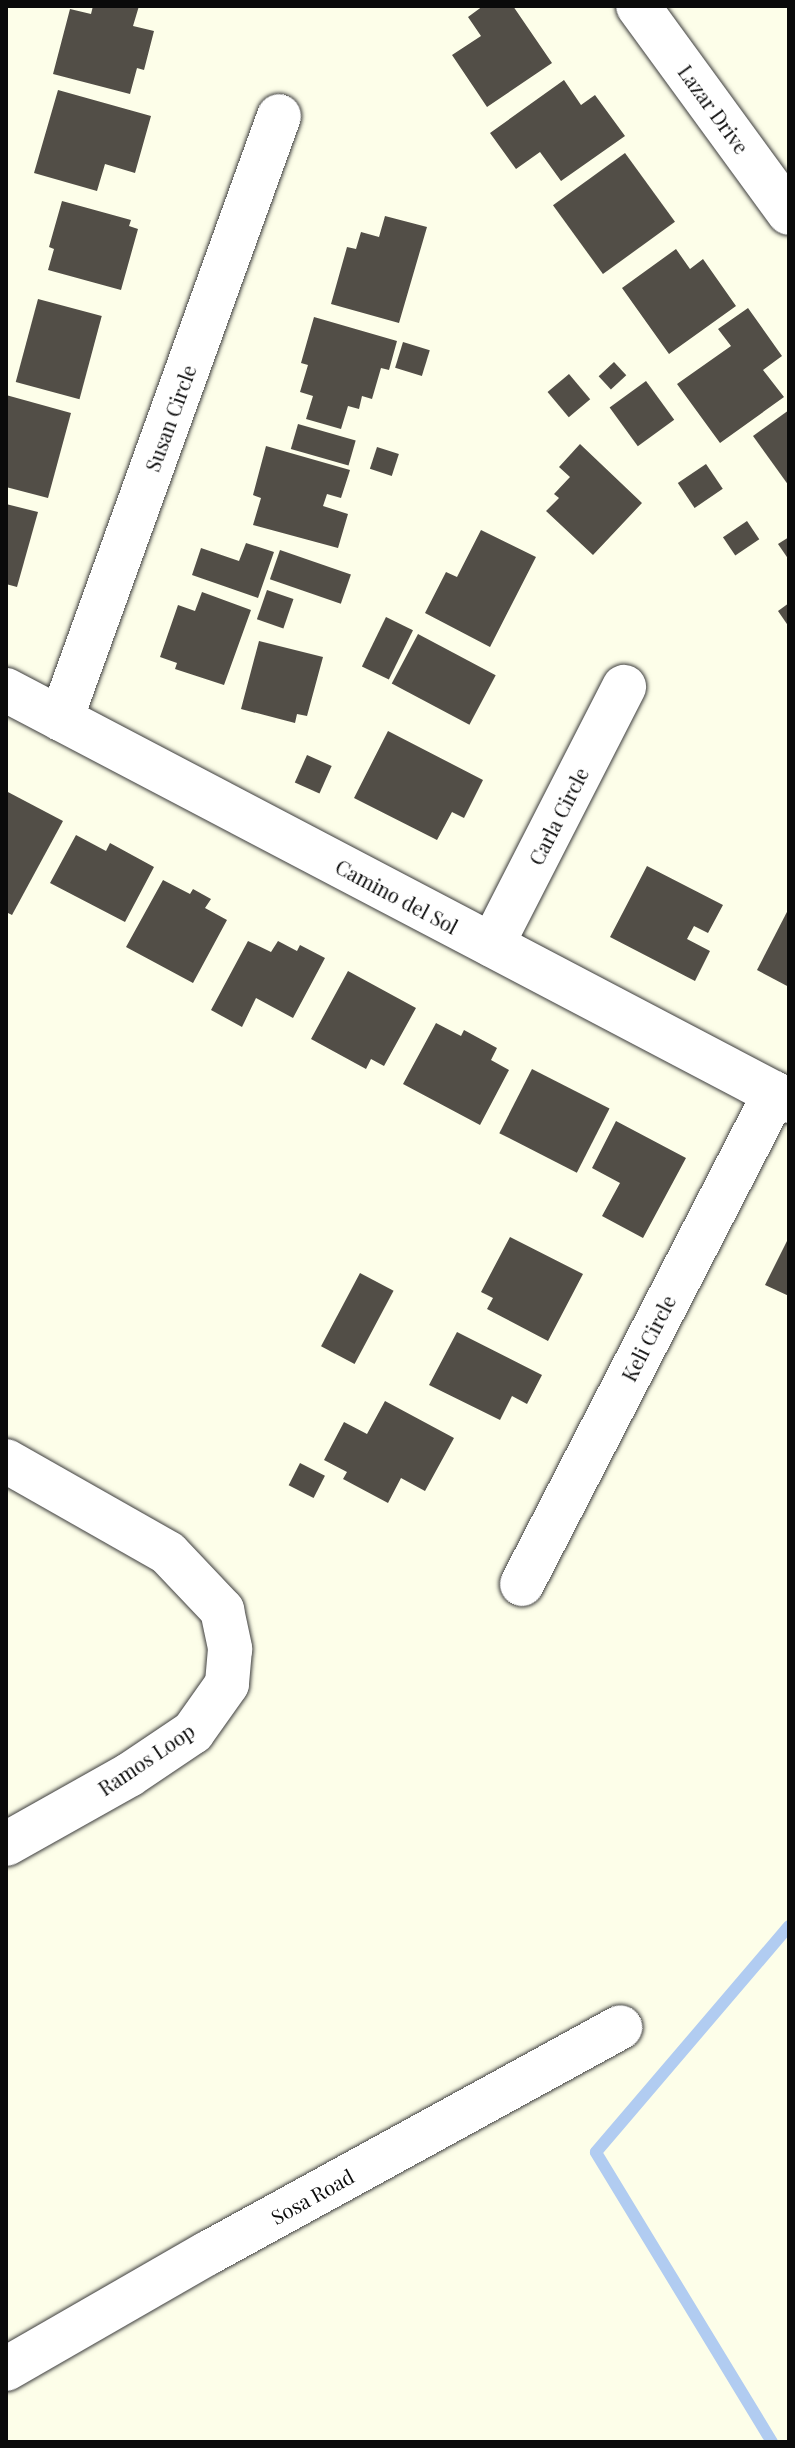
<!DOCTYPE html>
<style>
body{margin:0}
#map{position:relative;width:795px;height:2448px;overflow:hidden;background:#fdfee9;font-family:"Playfair Display",serif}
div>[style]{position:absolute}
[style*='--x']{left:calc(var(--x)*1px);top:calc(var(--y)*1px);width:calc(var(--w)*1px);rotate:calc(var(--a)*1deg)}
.stream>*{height:12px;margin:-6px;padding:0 6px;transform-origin:6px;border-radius:6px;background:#b1ccf1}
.building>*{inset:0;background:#524e47;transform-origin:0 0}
.roads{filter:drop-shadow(0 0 2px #3d3d3d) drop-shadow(0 0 2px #3d3d3d)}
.minor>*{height:44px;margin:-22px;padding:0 22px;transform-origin:22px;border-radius:22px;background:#fff}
span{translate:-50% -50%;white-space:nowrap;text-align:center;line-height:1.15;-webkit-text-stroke:8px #fff;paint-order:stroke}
.street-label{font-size:20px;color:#0a0a0a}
.frame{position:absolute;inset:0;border:8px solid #0a0a0a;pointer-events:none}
</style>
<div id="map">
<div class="stream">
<i style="--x:772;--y:2442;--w:339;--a:-121.3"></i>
<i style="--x:596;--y:2152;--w:297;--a:-49.5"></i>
</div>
<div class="building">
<i style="clip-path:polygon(93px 6px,139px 6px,133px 26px,154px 31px,144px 70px,137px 68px,130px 94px,53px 74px,70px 9px,91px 14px)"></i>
<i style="clip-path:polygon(483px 6px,513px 6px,552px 63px,487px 107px,452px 55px,481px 36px,468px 17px)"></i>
<i style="clip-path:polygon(564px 80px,581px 105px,595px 95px,625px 136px,561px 181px,540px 152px,516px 169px,490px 133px)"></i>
<i style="clip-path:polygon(58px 90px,151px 116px,135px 173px,105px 164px,97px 191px,34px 173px)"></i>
<i style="left:625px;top:153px;width:85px;height:89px;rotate:54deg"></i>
<i style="clip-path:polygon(62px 201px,131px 220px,129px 226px,138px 229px,121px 290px,48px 270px,54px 249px,49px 247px)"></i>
<i style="clip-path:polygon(385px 216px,427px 227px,399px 323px,331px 304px,347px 247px,356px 249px,361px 232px,379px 237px)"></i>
<i style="clip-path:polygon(676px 249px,690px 269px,703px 259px,736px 306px,669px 354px,622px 288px)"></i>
<i style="left:38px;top:299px;width:66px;height:86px;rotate:15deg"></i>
<i style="clip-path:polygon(748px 308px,782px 356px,763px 370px,784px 397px,720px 443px,677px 384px,731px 346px,718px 329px)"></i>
<i style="clip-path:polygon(314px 317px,397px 341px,389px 370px,381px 368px,372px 399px,362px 396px,359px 409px,348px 406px,341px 429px,306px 419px,313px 396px,300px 392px,308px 365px,301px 363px)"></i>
<i style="left:403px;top:342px;width:28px;height:27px;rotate:17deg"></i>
<i style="left:614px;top:362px;width:18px;height:21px;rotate:47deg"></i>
<i style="left:569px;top:374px;width:33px;height:28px;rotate:50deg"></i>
<i style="left:646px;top:381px;width:48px;height:45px;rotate:54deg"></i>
<i style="clip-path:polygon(6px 395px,71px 413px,48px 498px,6px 487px)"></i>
<i style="clip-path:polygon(789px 410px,789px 486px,753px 436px)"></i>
<i style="left:298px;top:424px;width:60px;height:26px;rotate:16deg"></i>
<i style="clip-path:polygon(580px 444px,642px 503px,593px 555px,546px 511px,559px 498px,554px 494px,570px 477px,559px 467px)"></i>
<i style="clip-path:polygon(266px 446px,350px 470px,341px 498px,327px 494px,323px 506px,348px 514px,338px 548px,253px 525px,261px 498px,253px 495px)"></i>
<i style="left:377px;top:447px;width:23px;height:23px;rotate:18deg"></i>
<i style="left:706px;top:464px;width:30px;height:34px;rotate:56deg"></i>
<i style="clip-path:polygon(6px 504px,38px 512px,17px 587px,6px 584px)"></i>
<i style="left:747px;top:521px;width:22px;height:29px;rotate:56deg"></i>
<i style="clip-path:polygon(481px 530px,536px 557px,490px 647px,425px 613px,446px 572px,457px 577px)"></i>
<i style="clip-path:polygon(789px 537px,789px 560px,778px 544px)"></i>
<i style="clip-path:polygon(246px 543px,274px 552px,258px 598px,192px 575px,201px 548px,239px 561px)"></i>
<i style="left:280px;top:550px;width:75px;height:31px;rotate:19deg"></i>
<i style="left:267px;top:590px;width:28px;height:31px;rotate:19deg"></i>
<i style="clip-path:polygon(202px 592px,251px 610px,224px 685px,175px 669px,177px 663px,160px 657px,178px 605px,195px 611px)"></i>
<i style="clip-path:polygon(789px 603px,789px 627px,778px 611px)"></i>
<i style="left:386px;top:617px;width:30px;height:55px;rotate:26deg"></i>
<i style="left:418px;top:634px;width:88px;height:56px;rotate:28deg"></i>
<i style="clip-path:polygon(259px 641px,323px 657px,307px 716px,297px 714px,295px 723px,241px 709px)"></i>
<i style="clip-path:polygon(388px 731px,483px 780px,464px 818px,452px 812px,437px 840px,354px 798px)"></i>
<i style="left:307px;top:755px;width:27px;height:30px;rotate:24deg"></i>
<i style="clip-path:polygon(6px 791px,63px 821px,12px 915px,6px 912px)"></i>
<i style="clip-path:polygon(76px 835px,106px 851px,110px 843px,154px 867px,125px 922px,50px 883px)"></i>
<i style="clip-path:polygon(647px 866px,723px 905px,708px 933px,694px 926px,687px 939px,710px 951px,695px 981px,610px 937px)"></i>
<i style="clip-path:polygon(163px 880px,190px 894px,193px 889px,211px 899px,205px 908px,227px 920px,193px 983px,126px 947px)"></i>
<i style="clip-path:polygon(789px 908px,789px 987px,757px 970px)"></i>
<i style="clip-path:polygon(248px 941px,271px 952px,278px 941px,297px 951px,300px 945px,325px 958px,293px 1018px,256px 998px,242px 1027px,211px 1010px)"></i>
<i style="clip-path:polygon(348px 971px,416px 1008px,384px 1066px,371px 1059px,366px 1069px,311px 1039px)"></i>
<i style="clip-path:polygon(436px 1023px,461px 1036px,464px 1030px,497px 1048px,491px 1060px,509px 1070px,480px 1125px,403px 1084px)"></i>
<i style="left:532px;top:1069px;width:87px;height:72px;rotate:27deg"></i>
<i style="clip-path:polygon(616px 1121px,686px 1158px,643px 1238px,602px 1216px,620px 1183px,592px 1168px)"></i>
<i style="clip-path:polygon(510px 1237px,583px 1274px,548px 1341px,487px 1309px,493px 1298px,481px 1292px)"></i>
<i style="clip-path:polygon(789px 1237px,789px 1296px,765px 1285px)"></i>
<i style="left:360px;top:1273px;width:38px;height:83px;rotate:28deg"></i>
<i style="clip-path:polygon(457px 1332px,542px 1375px,527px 1404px,512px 1396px,500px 1420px,429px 1385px)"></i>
<i style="clip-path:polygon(385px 1401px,454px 1438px,425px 1491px,401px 1478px,388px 1503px,343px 1479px,347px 1472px,324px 1460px,344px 1422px,367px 1434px)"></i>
<i style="left:300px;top:1463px;width:28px;height:25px;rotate:27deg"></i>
</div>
<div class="roads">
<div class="minor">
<i style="--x:638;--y:6;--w:256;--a:53.9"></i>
<i style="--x:6;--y:690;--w:884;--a:27.7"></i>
<i style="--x:61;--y:719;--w:641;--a:-70.12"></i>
<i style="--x:492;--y:945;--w:290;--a:-62.9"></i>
<i style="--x:6;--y:1461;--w:186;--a:29.6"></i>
<i style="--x:168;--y:1553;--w:79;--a:46.5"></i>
<i style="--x:222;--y:1610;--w:40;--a:78"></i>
<i style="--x:230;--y:1649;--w:35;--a:95"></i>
<i style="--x:227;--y:1684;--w:59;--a:125.3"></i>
<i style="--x:193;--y:1732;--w:77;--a:146.1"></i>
<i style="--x:129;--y:1775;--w:141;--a:150.7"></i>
<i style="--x:522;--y:1584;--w:552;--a:-62.74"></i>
<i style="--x:6;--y:2369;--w:233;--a:-29.9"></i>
<i style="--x:208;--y:2253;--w:470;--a:-28.7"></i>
</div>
</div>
<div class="street-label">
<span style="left:714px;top:109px;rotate:54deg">Lazar Drive</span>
<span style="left:170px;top:418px;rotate:-70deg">Susan Circle</span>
<span style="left:558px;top:816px;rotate:-63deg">Carla Circle</span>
<span style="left:397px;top:896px;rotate:28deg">Camino del Sol</span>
<span style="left:648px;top:1338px;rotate:-63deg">Keli Circle</span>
<span style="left:146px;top:1759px;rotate:-34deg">Ramos Loop</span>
<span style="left:312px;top:2196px;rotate:-29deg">Sosa Road</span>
</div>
<div class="frame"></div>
</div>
